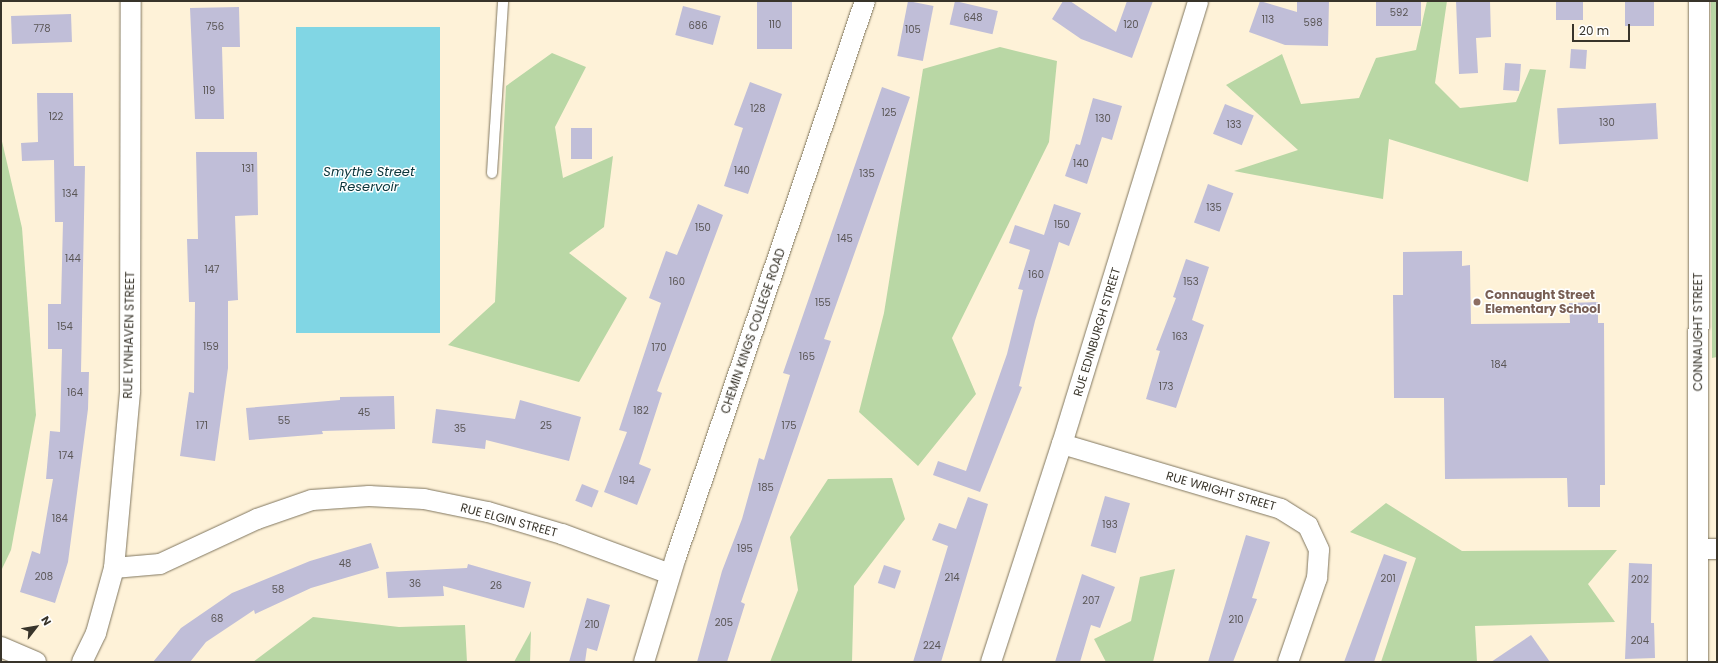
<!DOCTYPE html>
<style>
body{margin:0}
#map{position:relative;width:1718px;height:663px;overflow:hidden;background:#fef2d8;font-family:Poppins,sans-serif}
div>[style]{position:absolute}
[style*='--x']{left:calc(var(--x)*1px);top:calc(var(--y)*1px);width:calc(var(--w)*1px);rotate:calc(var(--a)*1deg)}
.green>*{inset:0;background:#b9d7a5}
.water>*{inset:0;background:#81d6e4;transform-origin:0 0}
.building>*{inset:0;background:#c0bed8;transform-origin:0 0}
.roads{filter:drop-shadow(0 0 1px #817760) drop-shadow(0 0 1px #817760)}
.lane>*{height:10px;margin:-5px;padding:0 5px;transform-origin:5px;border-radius:5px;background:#fff}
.street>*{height:20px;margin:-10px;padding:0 10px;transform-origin:10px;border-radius:10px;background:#fff}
.dots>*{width:11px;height:11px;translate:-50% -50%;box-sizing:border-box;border:2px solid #fff;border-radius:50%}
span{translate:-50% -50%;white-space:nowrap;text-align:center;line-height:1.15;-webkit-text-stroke:3px #fff;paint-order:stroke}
.number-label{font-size:10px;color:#5a5656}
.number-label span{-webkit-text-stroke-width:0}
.education-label{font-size:12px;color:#785e54;font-weight:700}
.left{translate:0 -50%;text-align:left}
.street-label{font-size:12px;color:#38342a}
.water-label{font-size:13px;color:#0a353b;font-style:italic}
.frame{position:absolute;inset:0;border:2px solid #38342a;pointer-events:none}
.north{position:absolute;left:16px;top:607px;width:40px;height:40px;-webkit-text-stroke:3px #fff;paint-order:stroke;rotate:59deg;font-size:11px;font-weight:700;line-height:16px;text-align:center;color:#38342a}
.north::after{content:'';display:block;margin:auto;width:14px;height:18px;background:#38342a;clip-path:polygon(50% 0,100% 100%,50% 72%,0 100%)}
.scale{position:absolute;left:1572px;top:24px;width:58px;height:18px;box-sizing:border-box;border:2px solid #38342a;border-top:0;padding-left:5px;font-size:12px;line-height:14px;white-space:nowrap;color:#38342a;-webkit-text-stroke:3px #fff;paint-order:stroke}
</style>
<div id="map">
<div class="green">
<i style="clip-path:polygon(1427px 1px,1447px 1px,1435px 83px,1460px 108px,1516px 102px,1530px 69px,1546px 70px,1528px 182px,1389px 139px,1383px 199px,1234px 171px,1298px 150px,1226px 85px,1282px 54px,1301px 104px,1359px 98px,1376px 58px,1416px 50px)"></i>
<i style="clip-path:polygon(1711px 1px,1717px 1px,1717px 357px,1712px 358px)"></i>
<i style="clip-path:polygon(1000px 47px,1057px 61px,1049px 142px,952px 338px,976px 394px,918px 466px,859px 412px,884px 313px,923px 69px)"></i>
<i style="clip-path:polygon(552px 53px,586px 67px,555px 127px,563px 178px,613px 156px,604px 227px,569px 253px,627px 298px,579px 382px,448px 345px,495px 302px,506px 86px)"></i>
<i style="clip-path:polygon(1px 137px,22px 228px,36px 415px,11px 550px,1px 571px)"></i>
<i style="clip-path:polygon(892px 478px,905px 519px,854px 586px,852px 662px,770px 662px,798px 590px,790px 537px,828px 479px)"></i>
<i style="clip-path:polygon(1386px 503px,1462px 551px,1617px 550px,1588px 584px,1615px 622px,1475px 626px,1477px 662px,1381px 662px,1416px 558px,1350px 532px)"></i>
<i style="clip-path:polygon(1175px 569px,1153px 662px,1106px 662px,1094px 639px,1131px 621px,1140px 577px)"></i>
<i style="clip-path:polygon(313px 617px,399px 627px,465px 625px,467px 662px,253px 662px)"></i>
<i style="clip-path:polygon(531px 631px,530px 662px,514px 662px)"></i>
</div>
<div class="water">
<i style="left:440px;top:27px;width:306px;height:144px;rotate:90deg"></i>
</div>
<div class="building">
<i style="left:757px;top:1px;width:35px;height:48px"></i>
<i style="left:908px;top:1px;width:26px;height:56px;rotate:11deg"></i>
<i style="left:955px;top:1px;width:44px;height:24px;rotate:13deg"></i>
<i style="clip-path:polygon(1063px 1px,1070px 1px,1116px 32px,1127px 1px,1153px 1px,1132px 58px,1081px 39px,1052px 19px)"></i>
<i style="clip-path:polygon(1260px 1px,1297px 12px,1297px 1px,1329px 1px,1328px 46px,1285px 45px,1249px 32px)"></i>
<i style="left:1376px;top:1px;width:45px;height:25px"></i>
<i style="clip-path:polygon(1456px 1px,1490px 1px,1491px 37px,1476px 38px,1478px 73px,1459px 74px)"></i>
<i style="left:1556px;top:1px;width:27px;height:19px"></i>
<i style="left:1625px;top:1px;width:29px;height:25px"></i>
<i style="left:683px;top:6px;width:39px;height:30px;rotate:15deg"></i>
<i style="clip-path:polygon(239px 7px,240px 47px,222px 47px,224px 119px,195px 119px,190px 8px)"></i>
<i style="left:71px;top:14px;width:28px;height:60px;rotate:88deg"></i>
<i style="left:1571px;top:49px;width:16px;height:19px;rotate:4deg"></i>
<i style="left:1505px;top:63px;width:16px;height:27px;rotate:4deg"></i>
<i style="clip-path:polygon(750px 82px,782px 94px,748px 194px,724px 186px,743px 128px,734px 125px)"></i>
<i style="clip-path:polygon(882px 87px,910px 97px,824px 339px,831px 341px,741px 602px,745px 604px,727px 662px,697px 662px,722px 571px,742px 519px,759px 458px,764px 460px,790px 375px,783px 373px)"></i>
<i style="clip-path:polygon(37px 93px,73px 93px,74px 166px,85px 166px,81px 372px,89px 372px,88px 409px,68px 562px,55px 603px,20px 592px,32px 551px,40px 554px,53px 479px,46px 479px,50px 431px,60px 432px,62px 349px,48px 349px,48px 304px,61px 304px,63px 222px,55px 222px,54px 160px,22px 161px,21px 143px,38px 142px)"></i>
<i style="clip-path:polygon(1093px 98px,1122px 106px,1112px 140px,1102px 137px,1087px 184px,1065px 176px,1076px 144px,1080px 145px)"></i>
<i style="left:1656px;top:103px;width:36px;height:99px;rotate:87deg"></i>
<i style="left:1225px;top:104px;width:31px;height:32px;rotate:22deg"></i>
<i style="left:571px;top:128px;width:21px;height:31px"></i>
<i style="clip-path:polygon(196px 152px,257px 152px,258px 215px,235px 216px,238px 300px,228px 301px,228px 368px,215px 461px,180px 456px,189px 392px,194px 393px,195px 302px,189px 302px,187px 239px,198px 239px)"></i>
<i style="left:1208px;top:184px;width:27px;height:41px;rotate:20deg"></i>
<i style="clip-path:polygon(698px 204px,723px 215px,657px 391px,662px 393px,639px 464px,651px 469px,637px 505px,604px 492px,627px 432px,619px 430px,661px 303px,649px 298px,666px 251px,677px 255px)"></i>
<i style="clip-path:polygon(1054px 204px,1081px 213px,1069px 246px,1059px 242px,1035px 321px,1019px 386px,1022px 387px,980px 492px,933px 475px,938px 461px,966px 471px,1007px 354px,1023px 290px,1018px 289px,1030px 250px,1009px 243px,1015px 225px,1044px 235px)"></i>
<i style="clip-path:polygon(1462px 251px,1462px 266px,1470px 265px,1471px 324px,1570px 323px,1569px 303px,1598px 302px,1598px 323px,1604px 323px,1605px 485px,1600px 485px,1600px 507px,1568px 507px,1567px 478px,1445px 479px,1444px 398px,1394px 398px,1393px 295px,1403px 295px,1403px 252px)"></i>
<i style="clip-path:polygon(1186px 259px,1209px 267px,1192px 320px,1204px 325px,1176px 408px,1146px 399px,1160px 351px,1156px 350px,1176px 298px,1173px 297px)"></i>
<i style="clip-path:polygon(394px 396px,395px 429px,322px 431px,323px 434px,249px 440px,246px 408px,340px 400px,340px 397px)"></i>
<i style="clip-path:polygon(520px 400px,581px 417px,569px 461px,486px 440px,485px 449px,432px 443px,436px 409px,515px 419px)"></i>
<i style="left:582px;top:484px;width:18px;height:18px;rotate:22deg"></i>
<i style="left:1105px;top:496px;width:26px;height:52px;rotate:16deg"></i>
<i style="clip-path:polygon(968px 497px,988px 504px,941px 662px,913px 662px,948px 546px,932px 540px,939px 523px,956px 529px)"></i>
<i style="clip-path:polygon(1246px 535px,1270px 542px,1252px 598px,1257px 599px,1233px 662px,1208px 662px)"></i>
<i style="clip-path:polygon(371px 543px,379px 568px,311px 588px,255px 614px,254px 610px,206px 642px,190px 662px,153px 662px,181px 628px,232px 593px,310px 561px)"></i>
<i style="clip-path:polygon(1384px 554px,1407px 562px,1374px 662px,1344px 662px)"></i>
<i style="clip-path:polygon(1629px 563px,1652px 564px,1651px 623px,1654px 623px,1655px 658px,1625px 659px)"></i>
<i style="clip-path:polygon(468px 564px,531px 582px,524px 608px,443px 586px,444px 596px,388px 598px,386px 572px,467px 568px)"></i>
<i style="left:884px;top:565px;width:18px;height:19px;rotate:19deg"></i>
<i style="clip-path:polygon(1082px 574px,1115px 587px,1100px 628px,1091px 625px,1080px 662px,1055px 662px)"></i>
<i style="clip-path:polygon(587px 598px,610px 605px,597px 651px,587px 648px,585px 662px,569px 662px)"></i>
<i style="clip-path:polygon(1531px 635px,1550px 662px,1491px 662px)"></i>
</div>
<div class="roads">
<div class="lane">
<i style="--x:492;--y:173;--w:172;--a:-86.3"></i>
</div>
<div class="street">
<i style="--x:1062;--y:444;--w:228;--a:16.5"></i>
<i style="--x:1281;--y:509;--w:32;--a:32"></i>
<i style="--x:1308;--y:526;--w:26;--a:65"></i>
<i style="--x:1319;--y:550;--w:28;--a:94"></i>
<i style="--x:1317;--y:578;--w:89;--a:109"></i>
<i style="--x:1699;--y:549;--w:18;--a:0"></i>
<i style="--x:114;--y:568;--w:46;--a:-5"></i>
<i style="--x:160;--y:564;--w:107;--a:-24.9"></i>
<i style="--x:257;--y:519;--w:58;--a:-19.1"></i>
<i style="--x:312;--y:500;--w:57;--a:-4"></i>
<i style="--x:369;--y:496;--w:55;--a:3.1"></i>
<i style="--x:424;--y:499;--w:65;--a:11.5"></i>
<i style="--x:488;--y:512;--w:77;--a:16.6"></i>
<i style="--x:562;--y:534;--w:115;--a:20.3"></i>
<i style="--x:1;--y:647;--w:38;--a:23"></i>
<i style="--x:82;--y:662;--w:32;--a:-64"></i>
<i style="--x:96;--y:633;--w:67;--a:-74.5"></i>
<i style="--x:114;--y:568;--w:178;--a:-84.8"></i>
<i style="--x:130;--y:391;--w:390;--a:-89.9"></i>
<i style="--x:644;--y:662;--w:110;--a:-73.1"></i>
<i style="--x:676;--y:557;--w:587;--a:-71.23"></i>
<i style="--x:991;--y:662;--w:229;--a:-72"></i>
<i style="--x:1062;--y:444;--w:463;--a:-72.9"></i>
<i style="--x:1698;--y:662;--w:661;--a:-89.91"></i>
</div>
</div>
<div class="dots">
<i style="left:1477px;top:302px;background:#8d6e63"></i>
</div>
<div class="number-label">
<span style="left:1399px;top:13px">592</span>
<span style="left:973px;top:18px">648</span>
<span style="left:1268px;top:20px">113</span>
<span style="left:1313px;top:23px">598</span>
<span style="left:775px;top:25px">110</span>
<span style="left:1131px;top:25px">120</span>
<span style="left:698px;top:26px">686</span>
<span style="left:215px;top:27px">756</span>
<span style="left:42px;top:29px">778</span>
<span style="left:913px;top:30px">105</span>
<span style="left:209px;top:91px">119</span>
<span style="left:758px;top:109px">128</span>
<span style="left:889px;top:113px">125</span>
<span style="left:56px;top:117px">122</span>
<span style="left:1103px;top:119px">130</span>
<span style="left:1607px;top:123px">130</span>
<span style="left:1234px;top:125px">133</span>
<span style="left:1081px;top:164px">140</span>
<span style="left:248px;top:169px">131</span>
<span style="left:742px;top:171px">140</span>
<span style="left:867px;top:174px">135</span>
<span style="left:70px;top:194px">134</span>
<span style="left:1214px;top:208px">135</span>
<span style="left:1062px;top:225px">150</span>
<span style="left:703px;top:228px">150</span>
<span style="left:845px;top:239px">145</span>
<span style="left:73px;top:259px">144</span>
<span style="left:212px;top:270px">147</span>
<span style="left:1036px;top:275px">160</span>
<span style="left:677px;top:282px">160</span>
<span style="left:1191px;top:282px">153</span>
<span style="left:823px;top:303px">155</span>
<span style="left:65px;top:327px">154</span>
<span style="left:1180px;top:337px">163</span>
<span style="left:211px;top:347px">159</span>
<span style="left:659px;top:348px">170</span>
<span style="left:807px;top:357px">165</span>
<span style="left:1499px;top:365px">184</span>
<span style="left:1166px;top:387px">173</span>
<span style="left:75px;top:393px">164</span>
<span style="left:641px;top:411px">182</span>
<span style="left:364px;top:413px">45</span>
<span style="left:284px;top:421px">55</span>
<span style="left:202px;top:426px">171</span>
<span style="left:546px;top:426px">25</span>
<span style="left:789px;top:426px">175</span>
<span style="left:460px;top:429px">35</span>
<span style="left:66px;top:456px">174</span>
<span style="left:627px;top:481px">194</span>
<span style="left:766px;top:488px">185</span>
<span style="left:60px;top:519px">184</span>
<span style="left:1110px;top:525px">193</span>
<span style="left:745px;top:549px">195</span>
<span style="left:345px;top:564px">48</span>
<span style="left:44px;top:577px">208</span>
<span style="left:952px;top:578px">214</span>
<span style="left:1388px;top:579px">201</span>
<span style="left:1640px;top:580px">202</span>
<span style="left:415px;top:584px">36</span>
<span style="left:496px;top:586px">26</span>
<span style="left:278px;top:590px">58</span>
<span style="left:1091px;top:601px">207</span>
<span style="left:217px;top:619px">68</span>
<span style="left:1236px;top:620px">210</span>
<span style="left:724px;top:623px">205</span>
<span style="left:592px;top:625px">210</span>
<span style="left:1640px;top:641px">204</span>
<span style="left:932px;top:646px">224</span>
</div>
<div class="education-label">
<span class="left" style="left:1485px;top:302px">Connaught Street<br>Elementary School</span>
</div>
<div class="street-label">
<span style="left:753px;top:331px;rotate:-71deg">CHEMIN KINGS COLLEGE ROAD</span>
<span style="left:1097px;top:332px;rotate:-73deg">RUE EDINBURGH STREET</span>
<span style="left:1698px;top:332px;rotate:-90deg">CONNAUGHT STREET</span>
<span style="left:129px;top:335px;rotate:-89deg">RUE LYNHAVEN STREET</span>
<span style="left:1221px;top:491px;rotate:16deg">RUE WRIGHT STREET</span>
<span style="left:509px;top:520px;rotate:15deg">RUE ELGIN STREET</span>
</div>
<div class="water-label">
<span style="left:369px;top:180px">Smythe Street<br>Reservoir</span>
</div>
<div class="frame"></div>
<div class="north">N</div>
<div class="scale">20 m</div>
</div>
